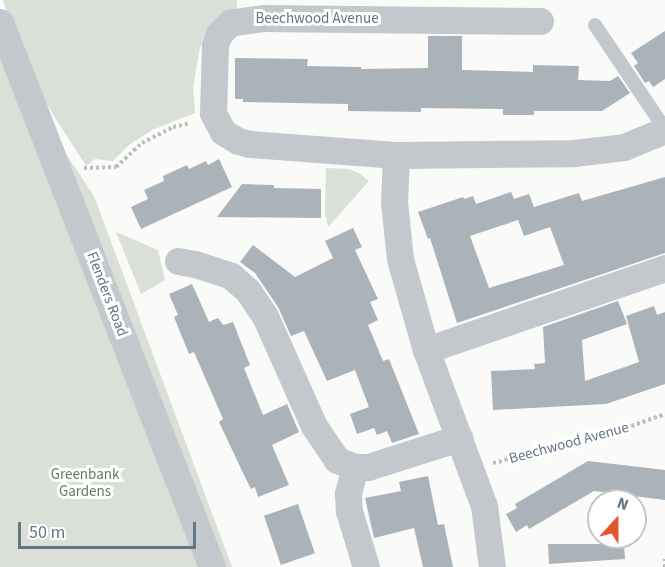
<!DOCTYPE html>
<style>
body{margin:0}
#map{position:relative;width:665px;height:567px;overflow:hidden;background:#fafaf8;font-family:"Source Sans 3",sans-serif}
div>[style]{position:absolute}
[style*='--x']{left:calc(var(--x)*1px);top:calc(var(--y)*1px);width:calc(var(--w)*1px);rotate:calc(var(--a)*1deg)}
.green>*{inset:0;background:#dadfd7}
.building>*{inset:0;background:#aab3b9;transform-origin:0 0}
.path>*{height:4px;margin-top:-2px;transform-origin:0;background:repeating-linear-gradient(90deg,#bbbfc2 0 3px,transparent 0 6px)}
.lane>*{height:14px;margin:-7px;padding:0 7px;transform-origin:7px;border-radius:7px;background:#c3c8cc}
.street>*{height:27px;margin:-13.5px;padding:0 13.5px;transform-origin:13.5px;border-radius:13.5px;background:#c3c8cc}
span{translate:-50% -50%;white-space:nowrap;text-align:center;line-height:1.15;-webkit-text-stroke:6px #fff;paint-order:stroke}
.street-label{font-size:15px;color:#657683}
.park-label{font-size:15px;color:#687a64}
.north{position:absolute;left:587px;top:489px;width:60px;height:60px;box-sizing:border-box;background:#fff;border:2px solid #c1c8cd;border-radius:50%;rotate:21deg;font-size:16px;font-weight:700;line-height:24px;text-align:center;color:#657683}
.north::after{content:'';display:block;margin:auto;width:21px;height:27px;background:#e4572e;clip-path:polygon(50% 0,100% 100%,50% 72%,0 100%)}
.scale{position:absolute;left:18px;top:522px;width:178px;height:27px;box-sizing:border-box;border:3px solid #657683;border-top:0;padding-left:8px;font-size:18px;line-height:21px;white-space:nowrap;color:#657683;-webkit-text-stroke:4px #fff;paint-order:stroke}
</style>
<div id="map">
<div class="green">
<i style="clip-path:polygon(3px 0,237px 0,237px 10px,204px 36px,199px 52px,193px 88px,195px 113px,152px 130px,129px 145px,113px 161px,95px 159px,86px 166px,30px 78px)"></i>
<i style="clip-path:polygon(0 49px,208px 567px,0 567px)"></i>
<i style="clip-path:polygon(56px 139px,94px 196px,232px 567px,218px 567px)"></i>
<i style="clip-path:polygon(326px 168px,349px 169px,359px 173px,369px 181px,328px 227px,325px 212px)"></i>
<i style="clip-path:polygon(116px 232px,158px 250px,165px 280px,141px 294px)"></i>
</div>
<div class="building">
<i style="clip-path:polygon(665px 31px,665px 79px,653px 87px,649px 81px,645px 83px,634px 66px,638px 63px,631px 53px)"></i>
<i style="clip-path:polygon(428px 36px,462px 36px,462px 70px,533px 72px,533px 65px,579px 66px,578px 80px,610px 81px,618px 76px,630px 93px,602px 111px,534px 111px,534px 115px,503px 115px,503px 109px,421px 108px,421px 112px,348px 111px,348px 104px,243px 102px,243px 99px,235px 99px,235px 58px,308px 59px,307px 66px,361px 67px,361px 69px,428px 68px)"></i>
<i style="clip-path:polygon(219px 159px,232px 187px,141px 229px,131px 207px,148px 199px,144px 190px,164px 181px,163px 176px,187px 165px,189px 169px,206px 161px,208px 165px)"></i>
<i style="clip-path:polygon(evenodd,665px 177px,665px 253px,457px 323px,430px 238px,428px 239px,418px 212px,463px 197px,464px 199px,473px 196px,476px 204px,511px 192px,514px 199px,529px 194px,534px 207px,579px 193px,582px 201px,665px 177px,518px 220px,524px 236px,550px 227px,564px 265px,489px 288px,470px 236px,518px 220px)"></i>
<i style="clip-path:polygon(242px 184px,274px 185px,274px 188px,321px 189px,321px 218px,217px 217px)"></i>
<i style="clip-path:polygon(353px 228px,362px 247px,355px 250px,378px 299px,370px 302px,378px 320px,368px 325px,383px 361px,389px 359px,419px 434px,392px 443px,387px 431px,377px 435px,374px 428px,357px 434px,350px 414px,369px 407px,355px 370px,327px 381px,304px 331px,291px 336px,278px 307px,255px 273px,240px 262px,253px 245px,295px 277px,333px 258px,325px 241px)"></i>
<i style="clip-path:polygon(192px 284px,209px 322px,218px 318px,223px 325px,233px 322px,250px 365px,244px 368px,263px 415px,287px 404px,299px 432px,272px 445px,289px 485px,258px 497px,255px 487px,251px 489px,244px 475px,219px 422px,223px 419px,194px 352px,189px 354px,174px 317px,178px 315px,169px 294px)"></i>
<i style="clip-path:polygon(618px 301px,627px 324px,582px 340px,585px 381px,639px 362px,626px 316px,654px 306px,657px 315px,665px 312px,665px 384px,606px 404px,493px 410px,491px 371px,535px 369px,534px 364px,545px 363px,543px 327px)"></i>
<i style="clip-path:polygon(588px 461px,665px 470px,665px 500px,594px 491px,529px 529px,527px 525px,516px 532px,506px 514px,517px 508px,515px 504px)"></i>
<i style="clip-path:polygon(428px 476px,438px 525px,444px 524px,453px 567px,423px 567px,414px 528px,374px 538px,365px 498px,401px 491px,399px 482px)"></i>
<i style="left:298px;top:504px;width:52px;height:36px;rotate:71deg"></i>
<i style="clip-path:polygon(548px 544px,624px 544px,625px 559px,549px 564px)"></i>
</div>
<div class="path">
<i style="--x:84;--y:168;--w:32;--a:-2"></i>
<i style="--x:116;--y:167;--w:35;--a:-43"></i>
<i style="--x:142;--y:143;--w:35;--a:-27"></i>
<i style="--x:173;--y:127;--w:17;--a:-13"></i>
<i style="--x:493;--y:463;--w:113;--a:-13.8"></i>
<i style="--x:603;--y:436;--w:66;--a:-19.5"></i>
<i style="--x:665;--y:567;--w:8;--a:-90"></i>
</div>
<div class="lane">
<i style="--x:595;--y:25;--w:125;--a:56.1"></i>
</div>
<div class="street">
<i style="--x:540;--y:21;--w:276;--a:-179.4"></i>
<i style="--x:264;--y:18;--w:34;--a:172"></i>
<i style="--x:230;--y:23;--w:16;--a:135"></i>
<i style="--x:219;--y:34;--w:12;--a:110"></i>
<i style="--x:215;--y:45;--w:68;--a:91.7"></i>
<i style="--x:213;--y:113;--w:21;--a:62"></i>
<i style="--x:223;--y:132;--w:17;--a:31"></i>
<i style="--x:238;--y:141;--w:12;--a:14"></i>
<i style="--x:250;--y:144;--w:146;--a:4.3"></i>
<i style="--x:396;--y:155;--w:178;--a:-0.6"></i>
<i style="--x:574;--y:153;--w:50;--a:-6.8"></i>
<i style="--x:624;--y:147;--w:44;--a:-22.5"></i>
<i style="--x:0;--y:22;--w:585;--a:68.74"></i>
<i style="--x:396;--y:155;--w:47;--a:92.4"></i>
<i style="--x:394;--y:202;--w:57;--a:84"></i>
<i style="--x:400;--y:259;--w:95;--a:74.1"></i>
<i style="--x:426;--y:350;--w:166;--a:69.6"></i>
<i style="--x:484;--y:506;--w:62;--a:82.5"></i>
<i style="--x:178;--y:261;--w:17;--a:10"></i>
<i style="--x:195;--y:264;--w:38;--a:18"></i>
<i style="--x:231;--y:276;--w:23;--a:41"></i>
<i style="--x:248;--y:291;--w:30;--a:56"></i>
<i style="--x:265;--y:316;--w:120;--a:66"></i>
<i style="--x:314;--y:426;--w:41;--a:55.9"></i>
<i style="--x:337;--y:460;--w:19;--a:21"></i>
<i style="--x:355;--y:467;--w:13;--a:0"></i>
<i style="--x:368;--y:467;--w:96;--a:-17.7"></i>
<i style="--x:426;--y:350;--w:253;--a:-18.9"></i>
<i style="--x:355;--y:467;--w:28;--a:105"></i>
<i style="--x:348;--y:494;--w:17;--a:87"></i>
<i style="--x:349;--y:511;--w:59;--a:73.1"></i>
</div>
<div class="street-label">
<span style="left:317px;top:19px">Beechwood Avenue</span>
<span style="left:107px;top:294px;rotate:69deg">Flenders Road</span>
<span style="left:569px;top:443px;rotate:-15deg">Beechwood Avenue</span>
</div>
<div class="park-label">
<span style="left:85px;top:483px">Greenbank<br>Gardens</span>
</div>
<div class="north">N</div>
<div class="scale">50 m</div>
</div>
